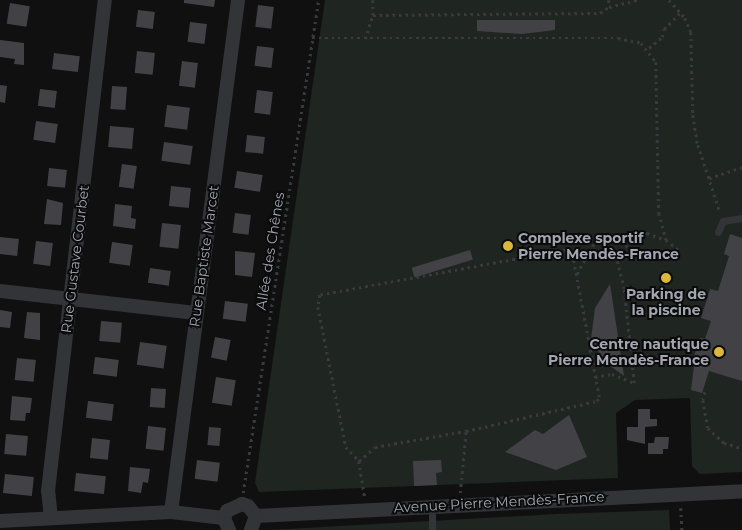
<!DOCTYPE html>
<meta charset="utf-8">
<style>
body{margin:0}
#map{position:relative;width:742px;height:530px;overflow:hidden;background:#101011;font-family:Montserrat,sans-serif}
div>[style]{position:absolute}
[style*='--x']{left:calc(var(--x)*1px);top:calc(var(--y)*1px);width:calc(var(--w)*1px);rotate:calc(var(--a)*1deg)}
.green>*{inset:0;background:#1f2520}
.building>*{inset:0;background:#424246;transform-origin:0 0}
.path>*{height:2.5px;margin-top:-1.25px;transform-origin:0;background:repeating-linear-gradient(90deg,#393a3e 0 2.5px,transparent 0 6.5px)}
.lane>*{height:7px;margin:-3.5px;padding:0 3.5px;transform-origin:3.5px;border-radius:3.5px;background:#333438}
.street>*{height:14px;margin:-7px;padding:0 7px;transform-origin:7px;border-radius:7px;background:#333438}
.dots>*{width:14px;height:14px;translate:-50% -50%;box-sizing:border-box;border:2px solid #0b0b0c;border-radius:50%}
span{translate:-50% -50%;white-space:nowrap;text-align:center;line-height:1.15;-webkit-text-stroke:4px #0b0b0c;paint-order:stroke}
.poi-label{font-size:14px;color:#a3a5b0;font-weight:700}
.left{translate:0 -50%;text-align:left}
.right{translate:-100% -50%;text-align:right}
.street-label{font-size:14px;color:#a3a5b0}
</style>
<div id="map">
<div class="green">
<i style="clip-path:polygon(325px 0,742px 0,742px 472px,700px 474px,692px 466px,690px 398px,635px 400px,616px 413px,618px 478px,259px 492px,255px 483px)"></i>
<i style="clip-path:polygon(669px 510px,670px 530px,269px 530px,556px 514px)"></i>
</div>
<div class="building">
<i style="clip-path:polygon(184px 0,215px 0,214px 7px,184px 3px)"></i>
<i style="left:10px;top:3px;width:20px;height:21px;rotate:9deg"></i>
<i style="left:258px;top:5px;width:16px;height:22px;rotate:7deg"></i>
<i style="left:138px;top:10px;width:17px;height:17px;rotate:7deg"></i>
<i style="clip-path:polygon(477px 20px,555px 20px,555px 30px,522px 34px,477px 31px)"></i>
<i style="left:190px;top:22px;width:17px;height:20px;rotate:7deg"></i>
<i style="clip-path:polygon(0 40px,24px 43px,24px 65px,14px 64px,15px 59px,0 57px)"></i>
<i style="left:257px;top:46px;width:17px;height:20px;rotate:7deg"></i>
<i style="left:137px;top:51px;width:18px;height:22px;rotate:6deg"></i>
<i style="left:54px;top:53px;width:26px;height:16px;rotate:7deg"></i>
<i style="left:182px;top:61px;width:16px;height:25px;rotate:7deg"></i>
<i style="clip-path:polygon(0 85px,7px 86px,5px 103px,0 102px)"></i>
<i style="left:112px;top:86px;width:15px;height:23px;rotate:4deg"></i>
<i style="left:40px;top:89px;width:17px;height:17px;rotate:7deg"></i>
<i style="left:257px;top:90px;width:16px;height:23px;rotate:7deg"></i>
<i style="left:167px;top:105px;width:23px;height:22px;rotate:7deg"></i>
<i style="left:36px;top:121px;width:22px;height:19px;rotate:8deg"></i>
<i style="left:110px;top:126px;width:24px;height:21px;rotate:5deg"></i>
<i style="left:247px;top:135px;width:18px;height:17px;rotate:6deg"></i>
<i style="left:164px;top:142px;width:29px;height:19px;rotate:8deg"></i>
<i style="left:122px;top:164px;width:15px;height:23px;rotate:8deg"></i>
<i style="left:49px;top:168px;width:18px;height:18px;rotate:6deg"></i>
<i style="left:237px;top:171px;width:26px;height:17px;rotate:9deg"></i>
<i style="left:171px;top:186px;width:20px;height:20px;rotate:6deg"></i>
<i style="clip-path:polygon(47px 199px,63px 203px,61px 225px,44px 224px)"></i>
<i style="clip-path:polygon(115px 204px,132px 206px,131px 218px,136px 219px,135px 229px,113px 226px)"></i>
<i style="left:235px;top:213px;width:16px;height:20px;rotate:7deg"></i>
<i style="left:162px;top:223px;width:19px;height:24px;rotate:6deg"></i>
<i style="clip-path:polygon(730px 234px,742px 238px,742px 381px,709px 371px,702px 393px,691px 390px,694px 366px,691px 365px,700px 338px,705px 339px,711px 321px,701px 318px,710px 289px,718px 291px,729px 256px,724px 254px)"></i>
<i style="left:0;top:237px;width:19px;height:17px;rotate:6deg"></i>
<i style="left:36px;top:241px;width:17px;height:23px;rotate:7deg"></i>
<i style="left:112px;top:242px;width:21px;height:21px;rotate:8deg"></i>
<i style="left:470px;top:250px;width:10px;height:61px;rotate:73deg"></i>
<i style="clip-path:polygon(235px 251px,255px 253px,252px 277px,235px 275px)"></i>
<i style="left:150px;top:268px;width:21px;height:15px;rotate:8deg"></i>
<i style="clip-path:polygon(610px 284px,624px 376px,605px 362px,591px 339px,595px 308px)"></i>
<i style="left:225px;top:301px;width:23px;height:18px;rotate:7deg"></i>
<i style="clip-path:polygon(0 310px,12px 312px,10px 328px,0 327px)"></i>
<i style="clip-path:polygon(27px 312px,40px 313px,40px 340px,24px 338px)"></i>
<i style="left:101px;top:321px;width:21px;height:20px;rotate:5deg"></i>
<i style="left:215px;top:337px;width:16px;height:21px;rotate:11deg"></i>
<i style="left:140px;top:342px;width:27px;height:23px;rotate:8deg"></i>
<i style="left:95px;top:357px;width:24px;height:17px;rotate:7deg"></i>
<i style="left:17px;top:358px;width:19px;height:22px;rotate:6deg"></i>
<i style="left:216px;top:377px;width:20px;height:26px;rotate:9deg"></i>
<i style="left:151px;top:388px;width:15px;height:19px;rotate:4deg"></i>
<i style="clip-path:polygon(12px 396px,32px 398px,30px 413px,26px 413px,25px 421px,10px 420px)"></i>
<i style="left:88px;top:401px;width:26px;height:17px;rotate:7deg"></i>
<i style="clip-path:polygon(638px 409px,650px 409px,650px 419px,657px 419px,657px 426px,645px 427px,645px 444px,627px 440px,627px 427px,638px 427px)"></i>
<i style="clip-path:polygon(569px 415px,587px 457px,556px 470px,505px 452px,535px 430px,543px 434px)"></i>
<i style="left:148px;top:426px;width:18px;height:23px;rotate:6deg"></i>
<i style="left:209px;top:427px;width:12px;height:18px;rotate:5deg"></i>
<i style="left:6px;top:434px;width:22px;height:20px;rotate:5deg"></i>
<i style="clip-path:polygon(655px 437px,669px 437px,668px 449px,663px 449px,663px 454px,648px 454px,648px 443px,654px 443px)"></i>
<i style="left:92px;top:438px;width:18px;height:20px;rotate:6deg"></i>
<i style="left:197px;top:460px;width:23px;height:19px;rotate:7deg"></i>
<i style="clip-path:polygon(441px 460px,442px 472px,436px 473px,437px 485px,414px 486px,413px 461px)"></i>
<i style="clip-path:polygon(130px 467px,150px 469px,148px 483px,143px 482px,141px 493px,128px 491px)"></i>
<i style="left:76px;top:473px;width:30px;height:18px;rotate:6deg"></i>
<i style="left:5px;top:474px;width:29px;height:19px;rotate:6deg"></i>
</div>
<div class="path">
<i style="--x:373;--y:0;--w:15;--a:90"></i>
<i style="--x:373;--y:15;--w:227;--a:-0.5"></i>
<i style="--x:600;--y:13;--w:11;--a:-34"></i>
<i style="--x:609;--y:0;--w:7;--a:90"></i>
<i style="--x:609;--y:7;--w:29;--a:-14"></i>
<i style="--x:669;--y:0;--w:24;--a:48"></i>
<i style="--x:685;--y:18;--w:15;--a:67"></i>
<i style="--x:691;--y:32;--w:83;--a:88.6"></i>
<i style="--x:693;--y:115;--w:30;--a:81"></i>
<i style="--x:698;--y:145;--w:71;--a:71.8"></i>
<i style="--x:312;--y:38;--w:306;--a:0"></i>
<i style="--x:618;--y:38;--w:24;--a:12"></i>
<i style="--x:641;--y:43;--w:24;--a:52"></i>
<i style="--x:656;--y:62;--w:151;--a:88.9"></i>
<i style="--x:659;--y:213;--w:28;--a:75"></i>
<i style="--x:666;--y:240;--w:15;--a:37"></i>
<i style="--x:365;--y:39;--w:25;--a:-72"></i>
<i style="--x:649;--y:48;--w:17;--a:-40"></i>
<i style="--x:662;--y:37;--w:8;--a:-76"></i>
<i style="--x:664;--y:29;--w:23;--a:-45"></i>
<i style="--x:709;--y:178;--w:35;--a:-18"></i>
<i style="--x:577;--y:274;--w:32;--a:-62"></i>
<i style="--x:592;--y:246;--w:17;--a:-36"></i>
<i style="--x:606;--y:236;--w:41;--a:-4.2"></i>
<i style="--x:647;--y:233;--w:19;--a:21"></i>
<i style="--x:595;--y:377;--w:17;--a:-10"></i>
<i style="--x:612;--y:374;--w:24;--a:22"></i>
<i style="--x:634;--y:383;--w:95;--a:-96.1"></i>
<i style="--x:624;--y:289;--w:34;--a:-104"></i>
<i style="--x:616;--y:256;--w:33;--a:-44"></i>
<i style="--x:705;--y:392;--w:8;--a:104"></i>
<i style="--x:703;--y:400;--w:28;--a:80"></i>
<i style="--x:708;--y:428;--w:22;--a:43"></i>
<i style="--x:724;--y:443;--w:19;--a:16"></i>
<i style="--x:359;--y:461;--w:21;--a:-41"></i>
<i style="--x:375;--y:447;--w:92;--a:-10"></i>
<i style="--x:466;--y:431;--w:134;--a:-12.9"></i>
<i style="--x:597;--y:401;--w:4;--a:-63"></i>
<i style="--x:599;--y:397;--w:147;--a:-100.6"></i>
<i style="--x:572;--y:253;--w:7;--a:-153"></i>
<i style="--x:566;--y:250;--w:250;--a:169.6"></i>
<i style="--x:320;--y:295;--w:12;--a:99"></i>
<i style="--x:318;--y:307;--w:143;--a:78.7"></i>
<i style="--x:346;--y:447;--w:19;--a:47"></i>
<i style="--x:359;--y:461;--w:36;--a:81"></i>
<i style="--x:243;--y:493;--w:499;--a:-81.3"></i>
<i style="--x:460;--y:493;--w:62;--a:-84.5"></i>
<i style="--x:681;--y:508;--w:22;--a:87"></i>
</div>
<div class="lane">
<i style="--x:718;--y:232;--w:12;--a:-66"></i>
<i style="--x:723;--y:221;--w:19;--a:-9"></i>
<i style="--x:432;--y:506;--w:24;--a:90"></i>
</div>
<div class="street">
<i style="--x:0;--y:291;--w:197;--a:6.4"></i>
<i style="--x:171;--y:512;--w:516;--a:-82.54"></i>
<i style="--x:256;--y:516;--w:487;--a:-2.9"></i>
<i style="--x:51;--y:518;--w:27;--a:-96"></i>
<i style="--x:48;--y:491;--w:494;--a:-83.4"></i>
<i style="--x:0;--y:521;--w:171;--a:-3"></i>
<i style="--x:171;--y:512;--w:53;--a:6.5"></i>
<i style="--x:229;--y:530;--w:13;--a:-113"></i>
<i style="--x:224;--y:518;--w:8;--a:-67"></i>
<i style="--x:227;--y:511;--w:17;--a:-25"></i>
<i style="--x:242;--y:504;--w:6;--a:18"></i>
<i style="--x:248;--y:506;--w:13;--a:51"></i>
<i style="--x:256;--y:516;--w:15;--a:110"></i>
</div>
<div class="dots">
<i style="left:508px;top:246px;background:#dcb73d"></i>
<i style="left:666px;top:278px;background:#dcb73d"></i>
<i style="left:719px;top:352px;background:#dcb73d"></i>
</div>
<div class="poi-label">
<span class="left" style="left:518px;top:246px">Complexe sportif<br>Pierre Mendès-France</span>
<span style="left:666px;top:302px">Parking de<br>la piscine</span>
<span class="right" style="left:709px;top:352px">Centre nautique<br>Pierre Mendès-France</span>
</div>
<div class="street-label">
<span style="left:270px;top:251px;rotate:-81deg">Allée des Chênes</span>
<span style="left:204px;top:256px;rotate:-82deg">Rue Baptiste Marcet</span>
<span style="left:75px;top:259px;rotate:-83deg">Rue Gustave Courbet</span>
<span style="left:499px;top:502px;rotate:-3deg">Avenue Pierre Mendès-France</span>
</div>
</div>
